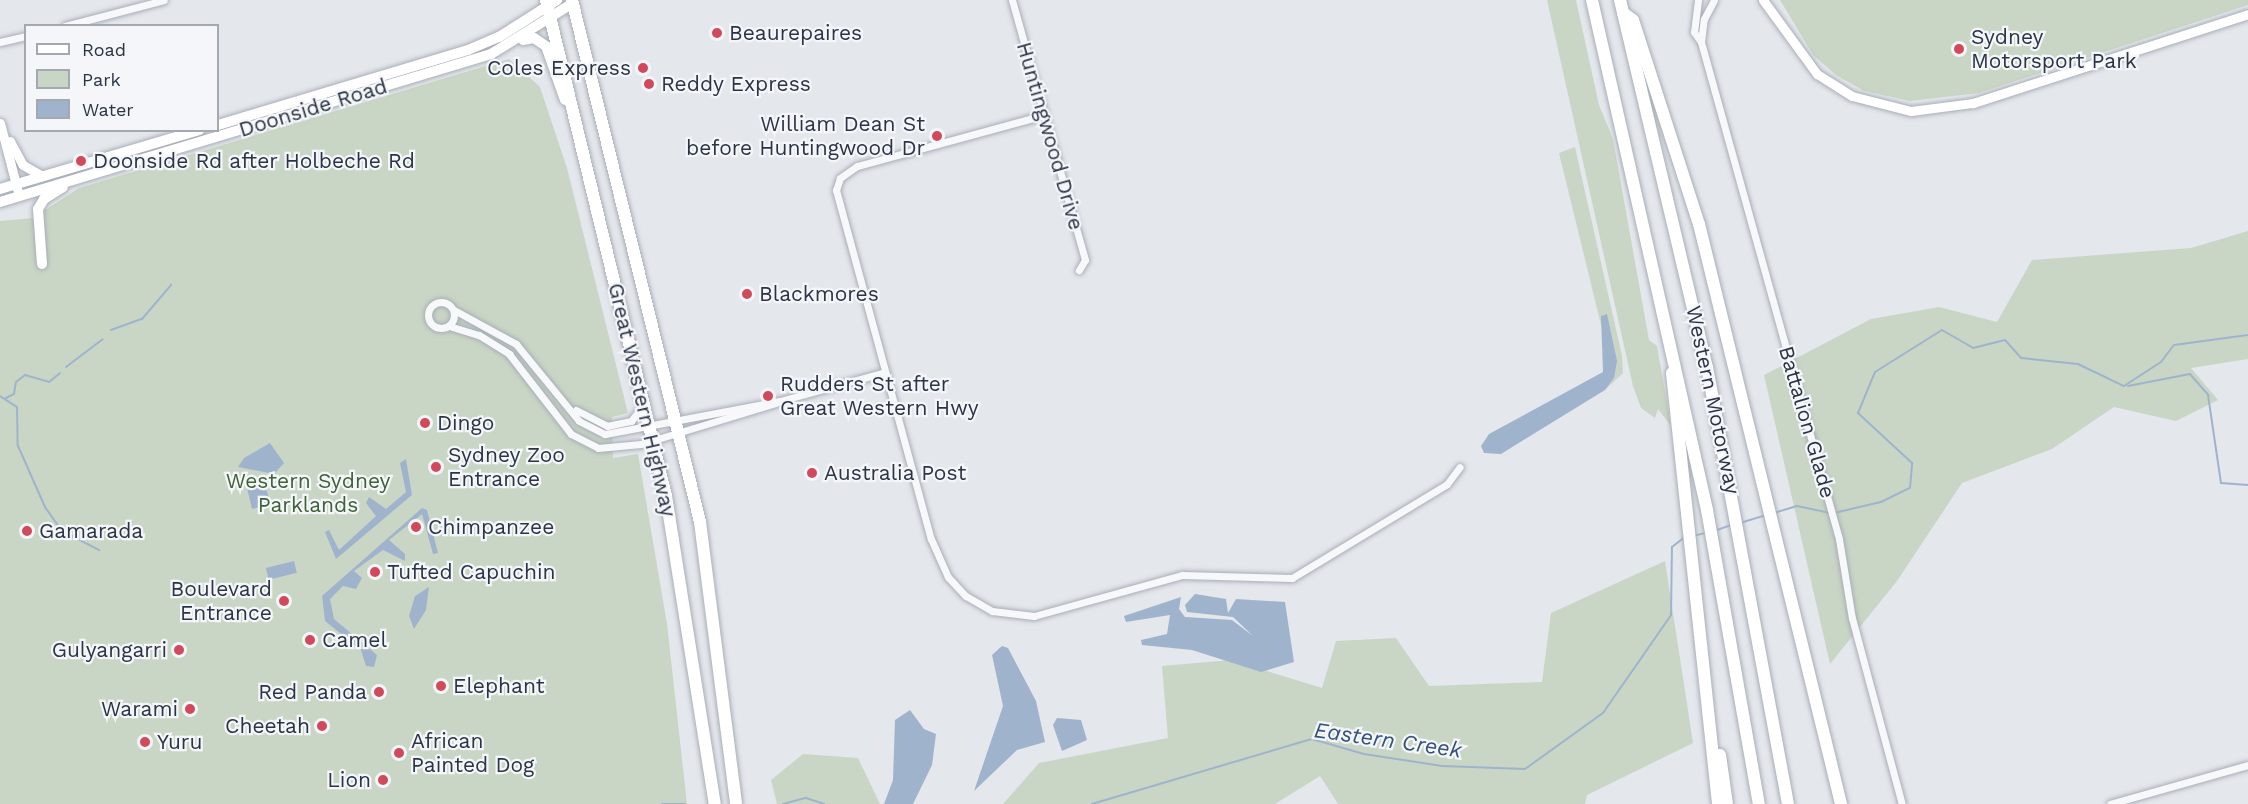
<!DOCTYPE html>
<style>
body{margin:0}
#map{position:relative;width:2248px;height:804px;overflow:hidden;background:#e4e7ec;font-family:"Work Sans",sans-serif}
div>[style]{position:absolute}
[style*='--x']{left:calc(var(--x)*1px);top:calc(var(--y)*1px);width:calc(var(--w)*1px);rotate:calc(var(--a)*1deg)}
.green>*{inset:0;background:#c9d6c5}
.water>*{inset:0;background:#9fb4cc;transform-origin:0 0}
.stream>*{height:2px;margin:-1px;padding:0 1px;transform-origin:1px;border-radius:1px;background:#9fb4cc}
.roads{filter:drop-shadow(0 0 2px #a9aeb7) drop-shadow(0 0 2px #a9aeb7)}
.street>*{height:7px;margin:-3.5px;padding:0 3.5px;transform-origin:3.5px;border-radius:3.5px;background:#f7f8fa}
.street>.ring{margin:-3.5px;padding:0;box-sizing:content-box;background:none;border:7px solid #f7f8fa;border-radius:50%}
.secondary>*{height:9px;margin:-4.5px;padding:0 4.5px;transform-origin:4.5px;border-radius:4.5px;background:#fff}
.primary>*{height:10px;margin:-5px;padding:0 5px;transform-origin:5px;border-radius:5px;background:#fff}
.highway>*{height:12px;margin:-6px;padding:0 6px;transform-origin:6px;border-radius:6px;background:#fff}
.dots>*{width:16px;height:16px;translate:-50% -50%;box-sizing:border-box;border:3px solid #f4f6f9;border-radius:50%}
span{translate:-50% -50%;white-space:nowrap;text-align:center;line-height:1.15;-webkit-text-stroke:4.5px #f4f6f9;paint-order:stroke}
.poi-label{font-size:21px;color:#2b3445}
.left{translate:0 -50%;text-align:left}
.right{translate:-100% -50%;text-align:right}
.street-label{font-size:21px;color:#2b3445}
.park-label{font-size:21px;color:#3f6138}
.water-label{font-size:22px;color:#34527a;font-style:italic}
.legend{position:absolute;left:24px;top:24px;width:195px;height:108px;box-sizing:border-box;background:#f4f6f9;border:2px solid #a4a8b1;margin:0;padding:8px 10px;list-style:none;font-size:18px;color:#2b3445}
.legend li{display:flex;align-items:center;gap:12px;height:30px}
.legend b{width:30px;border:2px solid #a4a8b1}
</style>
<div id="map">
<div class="green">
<i style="clip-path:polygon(1547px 0,1576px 0,1599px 105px,1613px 139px,1649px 340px,1657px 346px,1671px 426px,1658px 409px,1655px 418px,1641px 408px,1633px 386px)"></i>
<i style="clip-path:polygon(1780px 0,2248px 0,2248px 5px,1979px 93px,1910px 101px,1864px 91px,1836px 75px,1813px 55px)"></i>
<i style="clip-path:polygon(509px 59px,540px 87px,567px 168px,628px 413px,612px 417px,613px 458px,638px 454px,667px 624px,687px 804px,0 804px,0 221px,33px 218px,79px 188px)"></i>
<i style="clip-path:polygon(1575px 147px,1622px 356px,1623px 373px,1605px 390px,1614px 378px,1559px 153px)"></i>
<i style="clip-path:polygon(2248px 231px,2248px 359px,2191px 368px,2218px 400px,2176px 421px,2114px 407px,2052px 449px,1962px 483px,1897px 581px,1830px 664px,1764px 375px,1871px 319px,1939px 307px,1997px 322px,2032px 260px,2191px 248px)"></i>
<i style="clip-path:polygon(1665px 561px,1693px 743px,1587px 795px,1585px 804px,1338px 804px,1320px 776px,1275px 804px,1003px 804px,1039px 763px,1168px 738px,1162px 666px,1231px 660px,1322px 688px,1336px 641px,1396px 638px,1429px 686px,1542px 682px,1551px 613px)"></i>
<i style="clip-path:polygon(803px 754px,858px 758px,880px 804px,777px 804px,771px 780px)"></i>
</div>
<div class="water">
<i style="clip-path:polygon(1607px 314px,1617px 361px,1614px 378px,1605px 390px,1501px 454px,1484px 453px,1481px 446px,1489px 434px,1603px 372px,1601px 316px)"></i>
<i style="clip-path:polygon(270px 443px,284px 463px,274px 474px,238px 467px,244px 458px)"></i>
<i style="clip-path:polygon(406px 459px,412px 495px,336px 559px,325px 532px,329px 530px,339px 550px,376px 516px,366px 503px,369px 497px,386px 509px,406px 492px,400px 463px)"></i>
<i style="clip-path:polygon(253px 479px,263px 480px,271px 504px,252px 509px,247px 488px)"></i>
<i style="clip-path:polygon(422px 508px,427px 510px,438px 553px,433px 554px,422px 514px,389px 540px,405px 554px,405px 561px,383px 550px,354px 571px,362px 578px,356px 589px,343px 586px,330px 599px,334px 619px,377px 655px,374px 667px,366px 666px,361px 650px,325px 621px,322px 596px)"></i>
<i style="left:294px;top:561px;width:12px;height:29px;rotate:76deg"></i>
<i style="clip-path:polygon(429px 587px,426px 610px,414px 629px,409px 616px,415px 596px)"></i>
<i style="clip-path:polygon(1195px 594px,1226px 599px,1228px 613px,1236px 599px,1285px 602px,1294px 662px,1261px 672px,1192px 650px,1142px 645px,1141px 640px,1167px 634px,1170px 615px,1126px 622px,1124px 616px,1181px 597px,1179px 609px,1185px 617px,1232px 620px,1253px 636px,1233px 617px,1187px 612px,1185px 605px)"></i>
<i style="clip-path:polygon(1002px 646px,1008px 648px,1036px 701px,1045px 742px,1017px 750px,974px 791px,1003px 706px,992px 655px)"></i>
<i style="clip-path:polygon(910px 710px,924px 729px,936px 734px,932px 765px,913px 804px,884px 804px,893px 780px,895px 720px)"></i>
<i style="clip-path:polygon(1057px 718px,1081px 720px,1087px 740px,1062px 751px,1053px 725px)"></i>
</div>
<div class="stream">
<i style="--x:111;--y:330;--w:33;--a:-20"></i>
<i style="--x:142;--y:319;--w:45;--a:-49.5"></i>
<i style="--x:66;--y:367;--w:46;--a:-37.1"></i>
<i style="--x:2128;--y:386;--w:63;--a:-11"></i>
<i style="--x:2190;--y:374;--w:28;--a:49"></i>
<i style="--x:2208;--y:395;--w:89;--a:81.6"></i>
<i style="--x:2221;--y:483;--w:27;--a:4"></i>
<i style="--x:0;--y:396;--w:20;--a:33"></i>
<i style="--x:17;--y:407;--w:39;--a:89"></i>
<i style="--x:18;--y:446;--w:67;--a:66.1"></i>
<i style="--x:45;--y:507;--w:29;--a:55"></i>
<i style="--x:62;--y:531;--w:42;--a:27.2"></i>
<i style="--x:6;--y:398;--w:9;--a:-27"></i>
<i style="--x:14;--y:394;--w:12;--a:-81"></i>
<i style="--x:16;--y:382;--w:11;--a:-38"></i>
<i style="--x:25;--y:375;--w:25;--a:16"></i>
<i style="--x:49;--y:382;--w:14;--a:-39"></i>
<i style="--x:1774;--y:513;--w:24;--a:-17"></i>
<i style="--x:1797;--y:506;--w:33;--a:12"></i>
<i style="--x:1834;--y:513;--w:48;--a:-13.2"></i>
<i style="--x:1881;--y:502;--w:32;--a:-26"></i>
<i style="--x:1910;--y:488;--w:25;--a:-85"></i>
<i style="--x:1912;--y:463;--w:74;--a:-137.2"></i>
<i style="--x:1858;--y:413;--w:44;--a:-67.5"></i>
<i style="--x:1875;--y:372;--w:79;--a:-32.1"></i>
<i style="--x:1942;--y:330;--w:36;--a:30"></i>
<i style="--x:1973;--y:348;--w:33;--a:-14"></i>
<i style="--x:2005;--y:340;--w:24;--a:48"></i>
<i style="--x:2021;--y:358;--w:57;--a:6"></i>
<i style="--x:2078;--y:364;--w:51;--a:25.6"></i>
<i style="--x:2124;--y:386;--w:44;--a:-33"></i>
<i style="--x:2161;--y:362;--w:21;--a:-53"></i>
<i style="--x:2174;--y:345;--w:75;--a:-7.7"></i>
<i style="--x:1740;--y:523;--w:27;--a:-17"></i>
<i style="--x:1714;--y:531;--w:18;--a:-19"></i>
<i style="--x:1693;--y:536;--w:12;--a:-14"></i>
<i style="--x:662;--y:804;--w:23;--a:0"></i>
<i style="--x:783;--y:804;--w:24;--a:-15"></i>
<i style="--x:806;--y:798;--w:19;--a:18"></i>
<i style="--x:1092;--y:804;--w:229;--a:-16.5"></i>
<i style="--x:1312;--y:739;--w:54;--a:16.1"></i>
<i style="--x:1364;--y:754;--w:79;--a:8.7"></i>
<i style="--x:1442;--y:766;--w:83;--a:2.1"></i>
<i style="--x:1525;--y:769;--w:96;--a:-35.7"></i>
<i style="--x:1603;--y:713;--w:119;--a:-55.2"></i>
<i style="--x:1671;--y:615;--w:68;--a:-89.2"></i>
<i style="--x:1672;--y:547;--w:16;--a:-38"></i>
</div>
<div class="roads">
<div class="street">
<i style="--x:1012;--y:0;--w:270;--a:74.3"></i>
<i style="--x:1085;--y:260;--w:12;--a:121"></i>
<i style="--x:1698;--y:0;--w:32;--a:97"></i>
<i style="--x:1694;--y:32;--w:12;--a:55"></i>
<i style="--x:1701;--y:42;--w:516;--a:74.48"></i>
<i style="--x:1839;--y:539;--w:80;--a:80.7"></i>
<i style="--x:1852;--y:618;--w:193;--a:75"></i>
<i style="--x:65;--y:26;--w:102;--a:-14.7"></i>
<i style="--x:0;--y:42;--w:27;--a:-13"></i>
<i style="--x:1701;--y:42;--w:23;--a:-83"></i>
<i style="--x:1704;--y:19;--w:21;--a:-62"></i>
<i style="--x:1044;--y:115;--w:194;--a:164.7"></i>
<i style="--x:857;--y:166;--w:21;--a:145"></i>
<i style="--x:840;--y:178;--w:13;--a:108"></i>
<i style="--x:836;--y:190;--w:362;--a:74.8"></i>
<i style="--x:931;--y:539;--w:42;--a:65.9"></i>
<i style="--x:948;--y:577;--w:26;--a:47"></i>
<i style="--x:966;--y:596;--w:30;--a:30"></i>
<i style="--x:992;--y:611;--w:42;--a:6.8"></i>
<i style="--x:1034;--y:616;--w:154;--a:-15.5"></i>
<i style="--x:1182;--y:575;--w:110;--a:1.6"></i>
<i style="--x:1292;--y:578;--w:181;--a:-31.2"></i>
<i style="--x:1447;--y:484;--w:21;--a:-53"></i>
<i class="ring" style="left:428px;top:302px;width:19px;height:19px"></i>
<i style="--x:454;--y:310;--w:71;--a:28.7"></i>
<i style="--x:516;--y:344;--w:99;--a:50.7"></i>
<i style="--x:579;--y:421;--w:29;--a:27"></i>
<i style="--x:605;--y:434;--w:178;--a:-10.7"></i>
<i style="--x:780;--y:401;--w:109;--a:-15.4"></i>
<i style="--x:449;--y:326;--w:31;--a:17"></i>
<i style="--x:479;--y:335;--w:36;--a:32"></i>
<i style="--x:509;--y:354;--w:101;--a:52.2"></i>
<i style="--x:571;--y:434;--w:30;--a:27"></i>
<i style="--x:598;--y:448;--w:43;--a:-5.3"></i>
<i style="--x:641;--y:444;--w:141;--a:-16.9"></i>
<i style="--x:576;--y:410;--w:35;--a:27"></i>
<i style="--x:607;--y:426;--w:25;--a:-12"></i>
<i style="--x:631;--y:421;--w:18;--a:-52"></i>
<i style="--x:2110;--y:804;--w:143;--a:-15.8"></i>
</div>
<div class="secondary">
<i style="--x:1763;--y:0;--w:92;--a:53.9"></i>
<i style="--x:1817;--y:74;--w:41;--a:32.2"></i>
<i style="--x:1852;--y:96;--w:61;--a:14.3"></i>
<i style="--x:1911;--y:111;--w:63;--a:-7.4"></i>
<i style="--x:1973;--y:103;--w:289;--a:-17.9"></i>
<i style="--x:0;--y:123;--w:75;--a:75.4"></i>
<i style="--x:10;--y:141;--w:27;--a:62"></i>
<i style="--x:23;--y:165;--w:22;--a:30"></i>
</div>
<div class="primary">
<i style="--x:523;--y:40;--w:11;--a:-10"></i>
<i style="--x:534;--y:38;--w:14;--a:34"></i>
<i style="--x:546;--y:46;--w:57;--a:70.6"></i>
<i style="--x:218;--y:125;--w:261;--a:-16.7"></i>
<i style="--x:468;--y:50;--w:34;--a:-23"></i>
<i style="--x:499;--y:37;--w:69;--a:-32.5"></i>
<i style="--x:0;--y:189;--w:208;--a:-16.5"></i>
<i style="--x:0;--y:202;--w:513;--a:-16.77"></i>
<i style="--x:491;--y:54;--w:97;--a:-31.9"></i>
<i style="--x:42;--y:264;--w:55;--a:-94.2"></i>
<i style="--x:38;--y:209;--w:12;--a:-59"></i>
<i style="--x:44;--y:199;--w:22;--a:-32"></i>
</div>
<div class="highway">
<i style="--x:546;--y:0;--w:510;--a:76.4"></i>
<i style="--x:666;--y:496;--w:312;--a:81"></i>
<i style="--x:572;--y:0;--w:537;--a:76.22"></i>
<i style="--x:700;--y:522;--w:284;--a:82.7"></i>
<i style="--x:1592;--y:0;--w:523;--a:77.29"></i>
<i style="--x:1707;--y:510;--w:299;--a:80"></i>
<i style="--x:1620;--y:0;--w:377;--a:76.7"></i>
<i style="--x:1707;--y:367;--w:444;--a:79.5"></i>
<i style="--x:1623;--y:13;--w:12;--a:35"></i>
<i style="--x:1633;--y:20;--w:214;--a:72.1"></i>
<i style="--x:1699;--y:224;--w:597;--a:76.24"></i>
<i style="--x:1672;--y:373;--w:433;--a:83.9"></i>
<i style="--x:1720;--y:755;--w:49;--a:81.9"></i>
</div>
</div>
<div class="dots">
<i style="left:717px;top:33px;background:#d1495b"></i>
<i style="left:1959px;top:49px;background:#d1495b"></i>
<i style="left:643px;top:68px;background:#d1495b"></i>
<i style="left:649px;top:84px;background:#d1495b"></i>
<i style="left:937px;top:136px;background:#d1495b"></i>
<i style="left:81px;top:161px;background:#d1495b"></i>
<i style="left:747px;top:294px;background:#d1495b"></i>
<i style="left:768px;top:396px;background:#d1495b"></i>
<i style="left:425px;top:423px;background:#d1495b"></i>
<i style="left:436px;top:467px;background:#d1495b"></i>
<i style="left:812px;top:473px;background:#d1495b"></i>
<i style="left:416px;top:527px;background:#d1495b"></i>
<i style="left:27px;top:531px;background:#d1495b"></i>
<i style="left:375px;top:572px;background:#d1495b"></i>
<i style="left:284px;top:601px;background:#d1495b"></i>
<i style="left:310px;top:640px;background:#d1495b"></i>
<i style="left:179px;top:650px;background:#d1495b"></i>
<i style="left:441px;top:686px;background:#d1495b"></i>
<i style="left:379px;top:692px;background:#d1495b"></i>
<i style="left:190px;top:709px;background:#d1495b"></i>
<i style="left:322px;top:726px;background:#d1495b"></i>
<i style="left:145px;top:742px;background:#d1495b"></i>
<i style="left:399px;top:753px;background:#d1495b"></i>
<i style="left:383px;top:780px;background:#d1495b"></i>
</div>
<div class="poi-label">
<span class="left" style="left:729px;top:33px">Beaurepaires</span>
<span class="left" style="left:1971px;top:49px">Sydney<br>Motorsport Park</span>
<span class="right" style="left:631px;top:68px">Coles Express</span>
<span class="left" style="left:661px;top:84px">Reddy Express</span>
<span class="right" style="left:925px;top:136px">William Dean St<br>before Huntingwood Dr</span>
<span class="left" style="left:93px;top:161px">Doonside Rd after Holbeche Rd</span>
<span class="left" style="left:759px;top:294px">Blackmores</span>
<span class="left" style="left:780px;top:396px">Rudders St after<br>Great Western Hwy</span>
<span class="left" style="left:437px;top:423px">Dingo</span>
<span class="left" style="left:448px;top:467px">Sydney Zoo<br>Entrance</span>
<span class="left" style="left:824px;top:473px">Australia Post</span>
<span class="left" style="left:428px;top:527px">Chimpanzee</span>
<span class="left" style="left:39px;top:531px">Gamarada</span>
<span class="left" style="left:387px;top:572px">Tufted Capuchin</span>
<span class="right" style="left:272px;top:601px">Boulevard<br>Entrance</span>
<span class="left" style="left:322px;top:640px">Camel</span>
<span class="right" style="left:167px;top:650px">Gulyangarri</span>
<span class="left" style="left:453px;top:686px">Elephant</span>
<span class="right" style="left:367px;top:692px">Red Panda</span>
<span class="right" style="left:178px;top:709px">Warami</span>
<span class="right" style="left:310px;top:726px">Cheetah</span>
<span class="left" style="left:411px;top:753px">African<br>Painted Dog</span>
<span class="left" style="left:157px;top:742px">Yuru</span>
<span class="right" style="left:371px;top:780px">Lion</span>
</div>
<div class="street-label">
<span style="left:313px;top:108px;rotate:-17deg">Doonside Road</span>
<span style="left:1050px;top:136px;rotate:74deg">Huntingwood Drive</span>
<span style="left:642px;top:400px;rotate:77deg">Great Western Highway</span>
<span style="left:1713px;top:400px;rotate:78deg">Western Motorway</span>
<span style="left:1807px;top:422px;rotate:74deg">Battalion Glade</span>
</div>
<div class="park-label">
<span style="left:308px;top:493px">Western Sydney<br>Parklands</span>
</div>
<div class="water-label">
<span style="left:1388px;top:740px;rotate:8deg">Eastern Creek</span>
</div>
<ul class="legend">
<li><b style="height:8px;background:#fff"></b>Road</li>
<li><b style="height:16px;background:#c9d6c5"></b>Park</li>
<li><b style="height:16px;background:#9fb4cc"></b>Water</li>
</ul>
</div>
